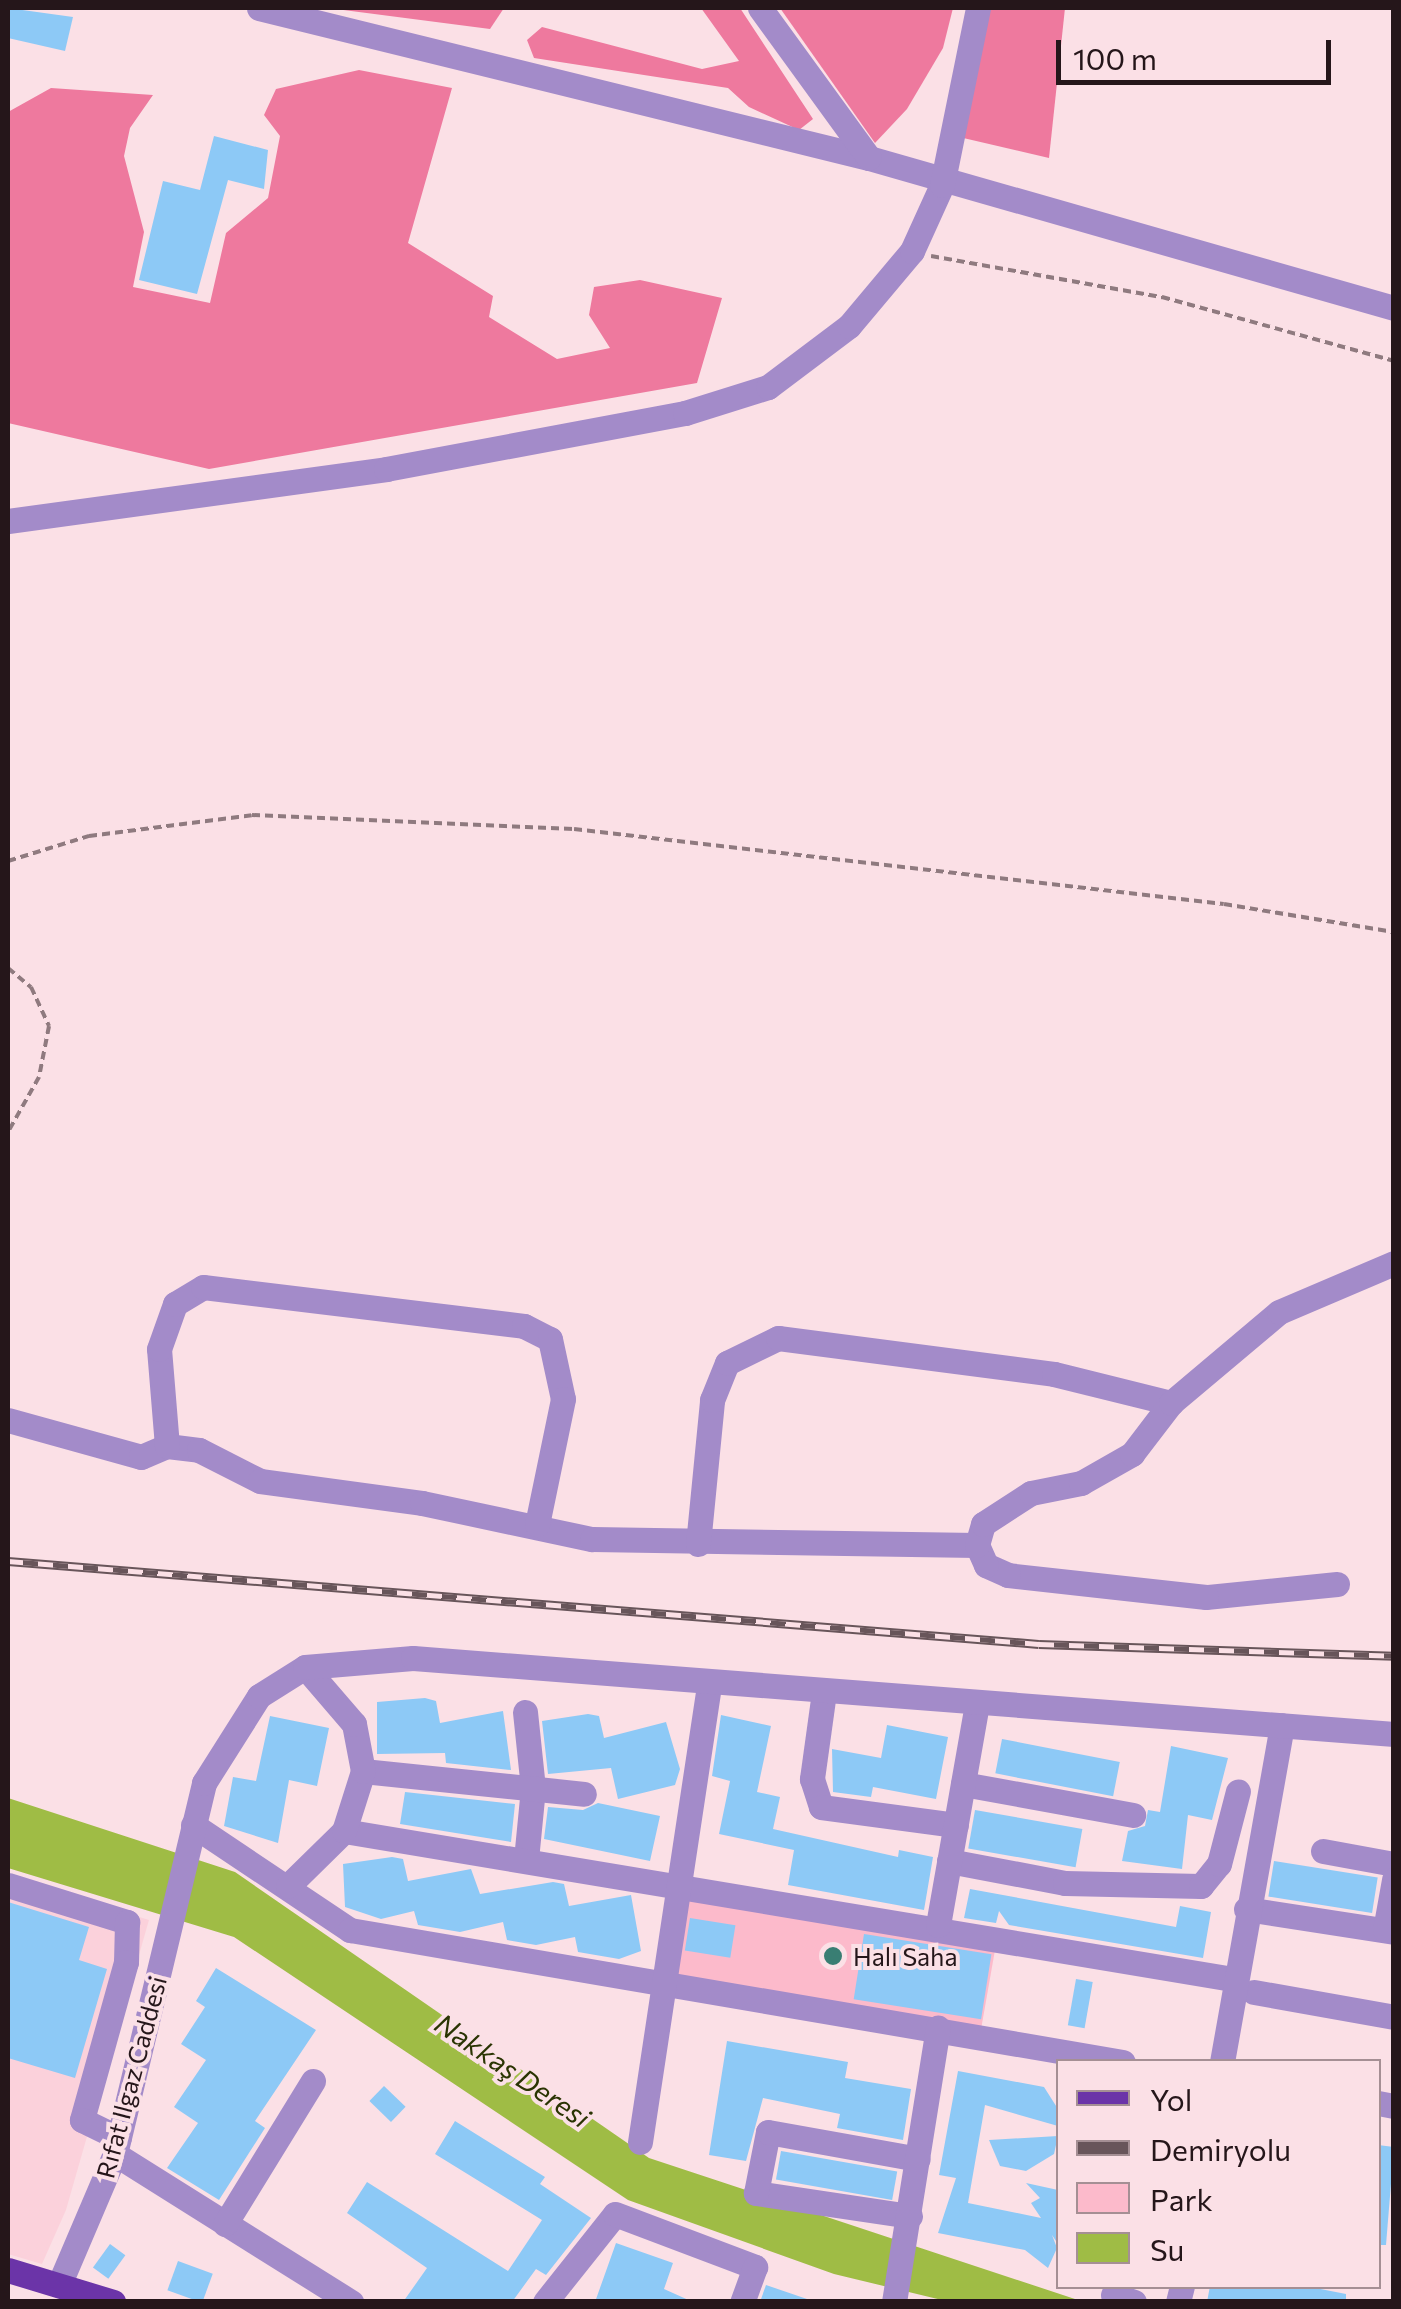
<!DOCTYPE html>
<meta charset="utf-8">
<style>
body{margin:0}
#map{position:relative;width:1401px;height:2309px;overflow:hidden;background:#fbe0e6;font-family:Commissioner,sans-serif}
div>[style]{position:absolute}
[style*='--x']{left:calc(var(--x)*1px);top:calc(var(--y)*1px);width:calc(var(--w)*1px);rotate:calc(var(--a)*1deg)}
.built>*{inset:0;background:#fbd1db}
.green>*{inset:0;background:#fcbacb;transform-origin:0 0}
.forest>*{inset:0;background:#ee799e}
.water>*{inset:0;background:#9fbc45}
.building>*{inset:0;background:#8dc9f6;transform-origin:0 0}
.path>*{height:4px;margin-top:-2px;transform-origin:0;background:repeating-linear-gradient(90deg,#8f7a7f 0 8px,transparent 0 13px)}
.minor>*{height:25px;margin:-12.5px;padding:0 12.5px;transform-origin:12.5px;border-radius:12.5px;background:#a38bc9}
.major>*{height:25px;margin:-12.5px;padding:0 12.5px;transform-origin:12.5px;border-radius:12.5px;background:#6b34a8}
.rail>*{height:9px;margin-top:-4.5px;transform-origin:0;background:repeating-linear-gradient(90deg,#fbe0e6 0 15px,#68555a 0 30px);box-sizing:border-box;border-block:2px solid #68555a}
.dots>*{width:28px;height:28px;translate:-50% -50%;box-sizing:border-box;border:5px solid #fbe0e6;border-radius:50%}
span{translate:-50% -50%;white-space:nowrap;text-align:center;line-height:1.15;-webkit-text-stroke:8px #fbe0e6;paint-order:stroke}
.poi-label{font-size:25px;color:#25161a}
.left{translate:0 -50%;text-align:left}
.street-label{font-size:25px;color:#25161a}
.water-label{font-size:28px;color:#2a3403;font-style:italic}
.frame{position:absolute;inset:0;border:10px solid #25161a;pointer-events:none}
.legend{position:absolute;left:1056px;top:2059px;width:325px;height:230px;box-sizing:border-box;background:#fbe0e6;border:2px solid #a58f94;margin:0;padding:12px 18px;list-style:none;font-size:30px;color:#25161a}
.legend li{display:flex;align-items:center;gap:20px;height:50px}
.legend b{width:50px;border:2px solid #a58f94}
.scale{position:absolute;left:1056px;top:40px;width:275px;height:45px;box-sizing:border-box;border:5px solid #25161a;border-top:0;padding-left:12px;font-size:30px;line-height:35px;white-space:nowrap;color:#25161a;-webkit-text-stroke:8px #fbe0e6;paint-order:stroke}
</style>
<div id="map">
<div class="built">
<i style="clip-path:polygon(8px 1876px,149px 1920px,66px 2210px,42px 2264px,8px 2254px)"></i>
</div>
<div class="green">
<i style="left:689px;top:1883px;width:313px;height:94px;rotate:10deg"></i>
</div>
<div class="forest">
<i style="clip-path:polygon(328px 8px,504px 8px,490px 29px)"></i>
<i style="clip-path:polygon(701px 8px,740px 8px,813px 119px,799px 130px,749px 107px,728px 88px,534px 58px,527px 40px,542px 27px,702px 69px,739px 61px)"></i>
<i style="clip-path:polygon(780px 8px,953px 8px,943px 48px,907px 109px,875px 143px)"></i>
<i style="clip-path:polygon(988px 8px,1065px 8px,1049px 158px,959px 137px)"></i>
<i style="clip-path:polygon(359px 70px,452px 88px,408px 243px,493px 296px,489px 317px,557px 359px,610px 348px,589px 315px,594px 287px,640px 280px,722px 298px,697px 383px,209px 469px,8px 423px,8px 112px,51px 88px,153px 95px,130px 128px,124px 156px,144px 232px,133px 287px,210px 303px,226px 233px,268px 198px,280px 136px,264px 115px,276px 89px)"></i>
</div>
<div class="water">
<i style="clip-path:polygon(8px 1798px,235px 1872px,649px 2158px,1081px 2301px,946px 2301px,834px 2274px,628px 2200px,234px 1937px,8px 1868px)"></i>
</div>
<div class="building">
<i style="clip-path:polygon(8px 8px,73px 17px,65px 51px,8px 38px)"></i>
<i style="clip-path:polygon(214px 136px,268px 150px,264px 189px,228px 180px,197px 294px,139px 280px,163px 181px,200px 190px)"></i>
<i style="clip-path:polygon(425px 1698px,436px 1701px,440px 1723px,503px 1711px,511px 1770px,446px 1763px,445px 1753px,377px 1754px,377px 1702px)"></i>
<i style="clip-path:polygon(588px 1714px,599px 1716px,604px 1738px,666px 1722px,680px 1769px,675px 1785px,618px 1799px,611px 1768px,548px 1774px,542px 1721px)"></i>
<i style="clip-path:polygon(721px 1715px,771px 1726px,757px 1792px,780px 1797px,773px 1829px,898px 1857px,899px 1850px,933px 1857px,924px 1910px,788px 1885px,794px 1850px,719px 1834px,730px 1781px,712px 1776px)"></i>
<i style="clip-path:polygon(270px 1716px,329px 1728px,317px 1786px,289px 1780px,278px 1843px,224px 1826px,233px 1777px,256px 1781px)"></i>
<i style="clip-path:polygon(887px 1725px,948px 1737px,936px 1799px,873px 1787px,871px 1797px,833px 1792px,832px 1749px,881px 1758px)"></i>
<i style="left:1002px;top:1739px;width:120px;height:35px;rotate:11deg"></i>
<i style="clip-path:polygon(1171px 1746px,1228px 1758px,1212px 1820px,1188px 1815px,1182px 1869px,1122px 1861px,1128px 1831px,1145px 1826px,1148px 1810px,1160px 1812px)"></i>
<i style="clip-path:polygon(405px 1792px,515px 1804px,511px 1842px,400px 1824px)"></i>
<i style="clip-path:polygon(598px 1803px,660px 1816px,650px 1861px,544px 1839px,548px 1807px,583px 1810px)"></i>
<i style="left:975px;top:1810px;width:109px;height:39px;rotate:10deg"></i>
<i style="clip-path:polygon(392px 1857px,403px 1859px,408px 1881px,471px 1869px,480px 1894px,553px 1882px,564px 1884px,569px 1906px,631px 1895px,641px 1951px,619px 1959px,578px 1952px,575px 1937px,536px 1945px,507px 1940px,503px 1922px,460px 1932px,418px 1925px,414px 1911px,381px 1919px,345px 1907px,343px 1864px)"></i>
<i style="left:1274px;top:1861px;width:105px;height:36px;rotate:9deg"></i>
<i style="clip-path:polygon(970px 1889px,1176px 1927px,1180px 1906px,1211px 1912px,1203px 1958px,1009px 1925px,999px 1911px,996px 1923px,964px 1918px)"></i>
<i style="clip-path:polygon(8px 1902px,89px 1927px,79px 1960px,107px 1969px,75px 2078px,8px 2058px)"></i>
<i style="left:690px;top:1918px;width:46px;height:33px;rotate:9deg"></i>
<i style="left:864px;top:1934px;width:129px;height:66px;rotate:9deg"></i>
<i style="clip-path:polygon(216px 1968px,316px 2030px,255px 2121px,265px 2128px,219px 2200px,167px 2168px,198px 2123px,174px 2107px,206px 2060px,181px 2044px,205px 2007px,196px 2001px)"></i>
<i style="left:1076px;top:1979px;width:17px;height:47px;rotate:10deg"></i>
<i style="clip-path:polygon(727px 2041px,848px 2062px,845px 2078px,911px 2089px,903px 2140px,837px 2128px,840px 2114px,763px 2098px,746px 2161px,709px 2155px)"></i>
<i style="clip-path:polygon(958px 2071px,1044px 2087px,1058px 2109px,1058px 2126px,985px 2105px,968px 2203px,1041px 2218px,1031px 2203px,1040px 2198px,1026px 2183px,1058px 2190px,1058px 2244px,1052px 2235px,1057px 2248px,1048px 2268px,1025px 2250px,938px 2233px,956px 2178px,939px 2175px)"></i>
<i style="left:384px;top:2086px;width:30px;height:21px;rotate:44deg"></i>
<i style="clip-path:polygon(455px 2121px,545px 2177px,540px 2184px,591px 2218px,546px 2275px,536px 2269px,512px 2302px,403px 2302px,427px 2268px,347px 2213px,367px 2182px,508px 2271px,542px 2220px,435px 2154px)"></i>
<i style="clip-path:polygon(1058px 2136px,1054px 2154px,1026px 2171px,1000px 2166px,989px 2140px)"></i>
<i style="clip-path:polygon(1378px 2145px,1394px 2147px,1386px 2245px,1378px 2245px)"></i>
<i style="left:781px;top:2151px;width:118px;height:29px;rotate:10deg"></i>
<i style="clip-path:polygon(616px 2243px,673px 2263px,664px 2289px,693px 2302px,595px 2302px)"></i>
<i style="left:110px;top:2244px;width:19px;height:29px;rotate:36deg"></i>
<i style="left:178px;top:2261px;width:37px;height:31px;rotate:20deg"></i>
<i style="clip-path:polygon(766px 2285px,807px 2299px,807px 2302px,760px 2302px)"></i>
<i style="clip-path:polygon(1210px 2286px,1305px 2286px,1346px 2294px,1346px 2302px,1207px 2302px)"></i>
</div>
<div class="path">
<i style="--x:931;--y:256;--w:235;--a:10.1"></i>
<i style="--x:1162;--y:297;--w:241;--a:15.4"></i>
<i style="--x:8;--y:861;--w:85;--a:-17.2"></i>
<i style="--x:89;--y:836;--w:164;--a:-7.3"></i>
<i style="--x:252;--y:815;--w:322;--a:2.5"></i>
<i style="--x:574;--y:829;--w:654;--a:6.58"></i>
<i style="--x:1224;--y:904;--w:172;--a:9.4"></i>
<i style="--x:8;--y:968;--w:30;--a:40"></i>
<i style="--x:31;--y:987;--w:43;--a:65.2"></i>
<i style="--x:49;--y:1026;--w:52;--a:101.1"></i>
<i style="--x:39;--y:1077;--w:63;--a:119.4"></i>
</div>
<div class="minor">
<i style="--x:259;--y:8;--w:628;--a:13.82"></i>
<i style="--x:869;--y:158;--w:546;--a:15.95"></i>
<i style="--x:760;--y:8;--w:185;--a:54"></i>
<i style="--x:8;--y:521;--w:382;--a:-7.8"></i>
<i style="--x:386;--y:469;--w:304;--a:-10.6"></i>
<i style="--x:685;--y:413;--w:87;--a:-17.4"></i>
<i style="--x:768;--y:387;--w:101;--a:-37"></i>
<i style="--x:849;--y:326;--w:98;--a:-50"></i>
<i style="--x:912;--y:251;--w:72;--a:-65.6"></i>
<i style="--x:942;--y:185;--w:181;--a:-78.5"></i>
<i style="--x:8;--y:1420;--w:138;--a:15.5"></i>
<i style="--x:141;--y:1457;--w:28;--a:-23"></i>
<i style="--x:167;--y:1446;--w:32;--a:7"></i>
<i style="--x:199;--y:1450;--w:68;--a:26.9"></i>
<i style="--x:260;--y:1481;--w:163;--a:7.7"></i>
<i style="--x:422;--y:1503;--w:174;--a:12"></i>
<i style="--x:592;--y:1539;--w:385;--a:0.9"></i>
<i style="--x:167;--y:1446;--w:97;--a:-94.7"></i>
<i style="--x:159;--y:1349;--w:48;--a:-70.4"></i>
<i style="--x:175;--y:1304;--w:33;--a:-31"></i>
<i style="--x:203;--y:1287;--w:323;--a:6.9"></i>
<i style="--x:524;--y:1326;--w:29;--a:27"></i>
<i style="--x:550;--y:1339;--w:61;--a:77.8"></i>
<i style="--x:563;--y:1399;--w:128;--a:101.7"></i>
<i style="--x:698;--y:1544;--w:145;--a:-84.4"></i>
<i style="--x:712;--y:1400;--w:40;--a:-68"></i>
<i style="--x:727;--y:1363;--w:57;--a:-26.1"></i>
<i style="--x:778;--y:1338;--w:278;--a:7.4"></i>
<i style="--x:1054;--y:1374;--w:121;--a:13.9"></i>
<i style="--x:1337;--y:1584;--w:132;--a:174.3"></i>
<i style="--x:1206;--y:1597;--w:199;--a:-173.7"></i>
<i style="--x:1008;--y:1575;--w:24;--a:-156"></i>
<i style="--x:986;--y:1565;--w:22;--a:-114"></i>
<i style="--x:977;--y:1545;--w:22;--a:-74"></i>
<i style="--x:983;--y:1524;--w:57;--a:-32.9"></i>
<i style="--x:1031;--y:1493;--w:51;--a:-11.3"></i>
<i style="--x:1081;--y:1483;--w:59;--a:-29.6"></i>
<i style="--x:1132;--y:1454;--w:64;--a:-52.6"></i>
<i style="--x:1171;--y:1403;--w:141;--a:-40.1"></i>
<i style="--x:1279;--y:1312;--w:125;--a:-23.1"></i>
<i style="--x:824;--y:1692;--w:88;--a:97.9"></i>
<i style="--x:812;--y:1779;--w:29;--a:72"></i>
<i style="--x:821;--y:1807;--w:136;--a:7.6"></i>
<i style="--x:525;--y:1712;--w:76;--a:84"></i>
<i style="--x:533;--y:1788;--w:72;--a:95.6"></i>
<i style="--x:363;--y:1771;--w:222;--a:5.9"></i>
<i style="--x:963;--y:1784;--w:173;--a:10.3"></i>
<i style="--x:193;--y:1825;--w:189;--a:33.8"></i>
<i style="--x:350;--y:1930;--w:784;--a:9.69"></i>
<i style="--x:344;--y:1831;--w:900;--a:9.46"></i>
<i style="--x:1323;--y:1851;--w:72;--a:10.4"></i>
<i style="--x:949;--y:1861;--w:118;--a:10.7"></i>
<i style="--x:1065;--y:1883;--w:136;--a:1.3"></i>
<i style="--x:1201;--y:1886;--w:28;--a:-51"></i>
<i style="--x:1219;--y:1864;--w:75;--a:-75.4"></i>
<i style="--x:8;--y:1885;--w:125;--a:17.3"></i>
<i style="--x:127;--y:1922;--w:40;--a:91.4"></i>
<i style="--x:126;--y:1962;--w:164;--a:105.6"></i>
<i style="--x:82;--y:2120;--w:41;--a:25.9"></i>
<i style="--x:288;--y:1886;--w:78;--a:-44.5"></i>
<i style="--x:344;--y:1831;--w:63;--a:-72.4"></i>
<i style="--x:363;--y:1771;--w:48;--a:-100.8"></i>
<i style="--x:354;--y:1724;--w:75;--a:-130.7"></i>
<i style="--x:1246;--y:1909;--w:150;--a:8.8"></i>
<i style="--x:938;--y:1925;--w:225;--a:-80"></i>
<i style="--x:1385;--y:1930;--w:51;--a:-79.8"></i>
<i style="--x:1254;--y:1992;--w:142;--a:10.1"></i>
<i style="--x:1222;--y:2062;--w:342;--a:-79.9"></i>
<i style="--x:1378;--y:2103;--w:16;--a:11"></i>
<i style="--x:640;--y:2142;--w:463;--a:-81.4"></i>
<i style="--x:115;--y:2154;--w:279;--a:32.1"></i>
<i style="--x:910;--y:2216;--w:156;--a:-171.5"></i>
<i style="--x:756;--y:2193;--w:62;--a:-78.9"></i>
<i style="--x:768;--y:2132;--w:152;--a:10.2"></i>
<i style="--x:225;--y:2224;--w:168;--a:-58.4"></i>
<i style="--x:59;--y:2285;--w:142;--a:-66.9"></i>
<i style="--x:115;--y:2154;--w:382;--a:-76.5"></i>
<i style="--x:204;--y:1783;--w:103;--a:-57.7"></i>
<i style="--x:259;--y:1696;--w:54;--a:-32.2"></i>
<i style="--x:305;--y:1667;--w:108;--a:-4.8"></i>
<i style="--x:413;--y:1658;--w:984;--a:4.43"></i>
<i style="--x:1113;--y:2295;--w:22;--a:18"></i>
<i style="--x:545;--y:2302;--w:112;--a:-51.5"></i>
<i style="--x:615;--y:2214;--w:150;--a:20.7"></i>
<i style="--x:755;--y:2267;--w:37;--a:110"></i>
<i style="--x:894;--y:2302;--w:278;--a:-80.9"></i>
<i style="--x:1178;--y:2302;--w:16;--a:-76"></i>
</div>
<div class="major">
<i style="--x:8;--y:2270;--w:110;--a:16.9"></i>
</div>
<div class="rail">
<i style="--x:8;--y:1561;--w:1034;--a:4.6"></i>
<i style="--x:1039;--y:1644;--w:355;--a:1.9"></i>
</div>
<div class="dots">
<i style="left:833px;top:1956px;background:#397e73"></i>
</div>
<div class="poi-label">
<span class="left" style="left:853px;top:1956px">Halı Saha</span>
</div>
<div class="street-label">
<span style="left:131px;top:2077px;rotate:-75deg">Rıfat Ilgaz Caddesi</span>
</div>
<div class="water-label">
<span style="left:513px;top:2070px;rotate:34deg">Nakkaş Deresi</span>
</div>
<div class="frame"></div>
<ul class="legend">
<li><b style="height:12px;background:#6b34a8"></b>Yol</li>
<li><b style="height:12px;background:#68555a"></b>Demiryolu</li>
<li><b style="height:28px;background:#fcbacb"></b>Park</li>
<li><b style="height:28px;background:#9fbc45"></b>Su</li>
</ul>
<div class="scale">100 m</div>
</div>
